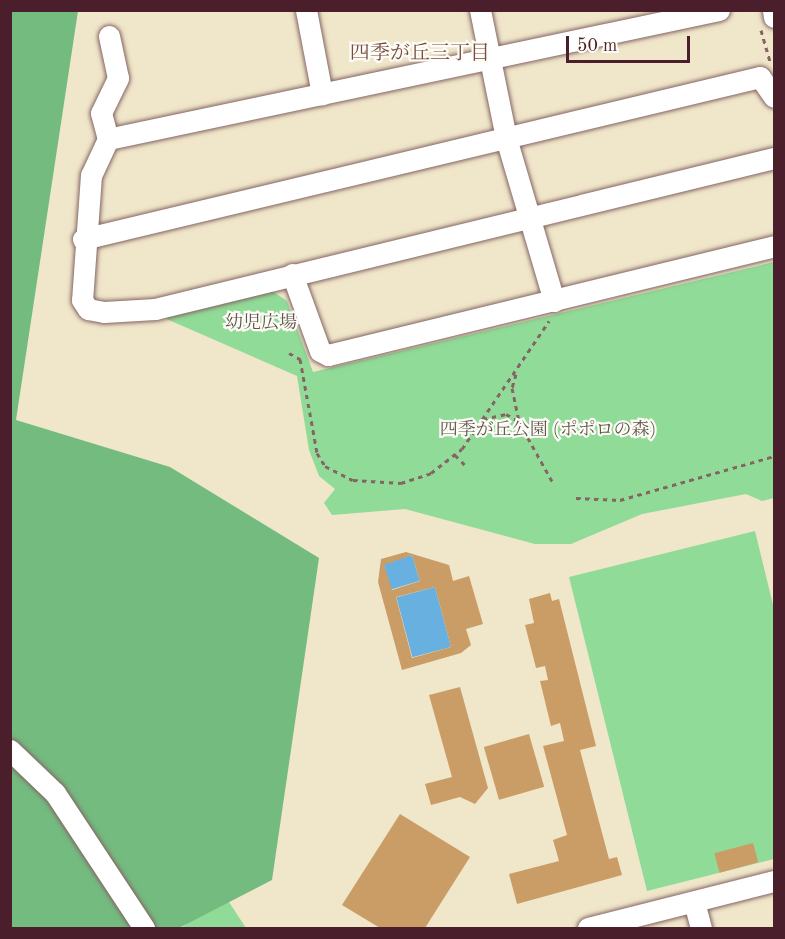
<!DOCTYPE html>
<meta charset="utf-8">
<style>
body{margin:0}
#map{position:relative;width:785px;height:939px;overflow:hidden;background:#f0e6ca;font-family:"Old Standard TT","Noto Serif JP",serif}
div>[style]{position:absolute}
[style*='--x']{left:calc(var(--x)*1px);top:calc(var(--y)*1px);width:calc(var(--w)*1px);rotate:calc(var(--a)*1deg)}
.green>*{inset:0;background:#90db97}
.forest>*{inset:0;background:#74bb80}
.water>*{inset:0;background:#68b0df;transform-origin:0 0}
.building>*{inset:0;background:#ca9d67;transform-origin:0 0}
.path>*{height:3px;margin-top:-1.5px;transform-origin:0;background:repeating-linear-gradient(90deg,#846563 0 4.5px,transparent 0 9px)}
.roads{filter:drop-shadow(0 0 2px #846563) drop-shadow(0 0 2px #846563)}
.minor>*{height:21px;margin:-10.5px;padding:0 10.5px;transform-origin:10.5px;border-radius:10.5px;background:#fff}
span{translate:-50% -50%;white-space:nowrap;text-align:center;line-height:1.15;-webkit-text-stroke:4.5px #fdfcf7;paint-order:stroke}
.park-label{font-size:18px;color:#5f574b}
.neighbourhood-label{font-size:20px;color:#774b40}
.frame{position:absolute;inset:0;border:12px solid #4a1f2b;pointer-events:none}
.scale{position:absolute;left:566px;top:36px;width:124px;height:27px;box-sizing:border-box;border:3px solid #4a1f2b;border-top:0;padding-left:8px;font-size:18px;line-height:21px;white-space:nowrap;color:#4a1f2b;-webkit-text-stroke:4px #fdfcf7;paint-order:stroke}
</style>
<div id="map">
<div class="green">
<i style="clip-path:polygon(774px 262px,774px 498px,762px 501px,746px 494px,642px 514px,571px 544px,535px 544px,405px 509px,332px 515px,324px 503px,335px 489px,319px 476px,309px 450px,297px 376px,162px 317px,272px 291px,287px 301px,313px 372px)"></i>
<i style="clip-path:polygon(755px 531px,774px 609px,774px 859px,647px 891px,569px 577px)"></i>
<i style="clip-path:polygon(225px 896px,246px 928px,181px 928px)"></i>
</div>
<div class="forest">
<i style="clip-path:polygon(10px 11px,78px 11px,16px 420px,170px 467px,319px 558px,272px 880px,179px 928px,11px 928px)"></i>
</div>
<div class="water">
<i style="left:412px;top:555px;width:27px;height:30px;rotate:73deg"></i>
<i style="left:435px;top:587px;width:62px;height:40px;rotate:75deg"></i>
</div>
<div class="building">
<i style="clip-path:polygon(evenodd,406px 552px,449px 565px,453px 581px,469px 576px,483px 624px,466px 629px,471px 645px,461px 653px,402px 670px,378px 582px,381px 559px,406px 552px,412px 555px,420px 581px,392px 590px,384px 565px,412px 555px,406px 552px,435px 587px,451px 647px,412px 658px,396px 597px,435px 587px)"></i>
<i style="clip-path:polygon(550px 593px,552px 601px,559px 599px,596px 746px,580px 750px,609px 859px,617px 857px,622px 875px,517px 904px,509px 874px,559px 861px,553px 840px,567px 835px,543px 746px,564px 741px,560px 723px,551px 726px,540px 681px,548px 680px,545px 666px,536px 668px,525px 625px,534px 623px,529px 599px)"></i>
<i style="clip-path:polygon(460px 687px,488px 788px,475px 804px,460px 797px,431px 805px,425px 784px,452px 777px,429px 695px)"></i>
<i style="left:529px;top:734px;width:55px;height:47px;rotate:74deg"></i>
<i style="clip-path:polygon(400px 814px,470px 857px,425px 928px,380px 928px,342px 905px)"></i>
<i style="left:753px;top:843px;width:20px;height:40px;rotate:75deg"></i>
</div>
<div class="path">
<i style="--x:761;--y:30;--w:33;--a:74"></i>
<i style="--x:289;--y:353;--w:13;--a:29"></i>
<i style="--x:300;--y:359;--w:96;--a:79.7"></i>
<i style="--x:317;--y:453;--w:15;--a:58"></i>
<i style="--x:325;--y:466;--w:31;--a:27"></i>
<i style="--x:353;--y:480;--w:48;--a:3.6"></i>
<i style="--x:401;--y:483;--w:32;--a:-18"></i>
<i style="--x:431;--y:473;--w:39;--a:-38"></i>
<i style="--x:462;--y:449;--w:155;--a:-55.8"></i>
<i style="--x:516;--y:374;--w:15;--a:106"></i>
<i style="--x:512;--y:388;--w:35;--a:78"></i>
<i style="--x:519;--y:422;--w:68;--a:60.8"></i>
<i style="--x:483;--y:419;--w:24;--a:-12"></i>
<i style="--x:506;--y:414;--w:14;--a:30"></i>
<i style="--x:455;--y:455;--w:14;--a:45"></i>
<i style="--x:576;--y:498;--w:44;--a:2.6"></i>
<i style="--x:620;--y:500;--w:160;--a:-15.9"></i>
</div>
<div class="roads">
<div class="minor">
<i style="--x:306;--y:10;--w:86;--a:79.2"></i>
<i style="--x:480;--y:10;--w:131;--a:78.5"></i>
<i style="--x:506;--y:138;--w:170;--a:73.6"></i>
<i style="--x:719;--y:10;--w:624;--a:168.08"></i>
<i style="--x:108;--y:139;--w:40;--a:115"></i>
<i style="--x:91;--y:175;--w:125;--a:94.1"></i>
<i style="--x:82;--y:300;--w:11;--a:56"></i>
<i style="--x:88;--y:309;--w:16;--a:11"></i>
<i style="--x:104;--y:312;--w:51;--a:-3.4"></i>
<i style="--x:155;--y:309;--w:637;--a:-13.71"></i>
<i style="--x:773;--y:10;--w:7;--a:82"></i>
<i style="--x:108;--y:139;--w:27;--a:-105"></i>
<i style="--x:101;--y:113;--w:39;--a:-64"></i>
<i style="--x:118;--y:78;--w:43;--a:-102.1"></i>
<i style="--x:83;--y:239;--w:696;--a:-13.46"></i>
<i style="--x:760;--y:77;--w:24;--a:55"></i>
<i style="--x:292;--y:274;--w:82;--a:70"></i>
<i style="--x:320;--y:351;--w:9;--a:27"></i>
<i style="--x:328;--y:355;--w:459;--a:-13.7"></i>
<i style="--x:10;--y:750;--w:62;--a:43.7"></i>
<i style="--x:55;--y:793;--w:162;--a:56.6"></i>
<i style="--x:694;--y:902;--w:27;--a:75"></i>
<i style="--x:588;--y:928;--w:192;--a:-14.2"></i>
</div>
</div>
<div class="park-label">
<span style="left:261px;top:323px">幼児広場</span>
<span style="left:548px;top:430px">四季が丘公園 (ポポロの森)</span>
</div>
<div class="neighbourhood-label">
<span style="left:420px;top:54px">四季が丘三丁目</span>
</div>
<div class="frame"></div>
<div class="scale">50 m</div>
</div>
